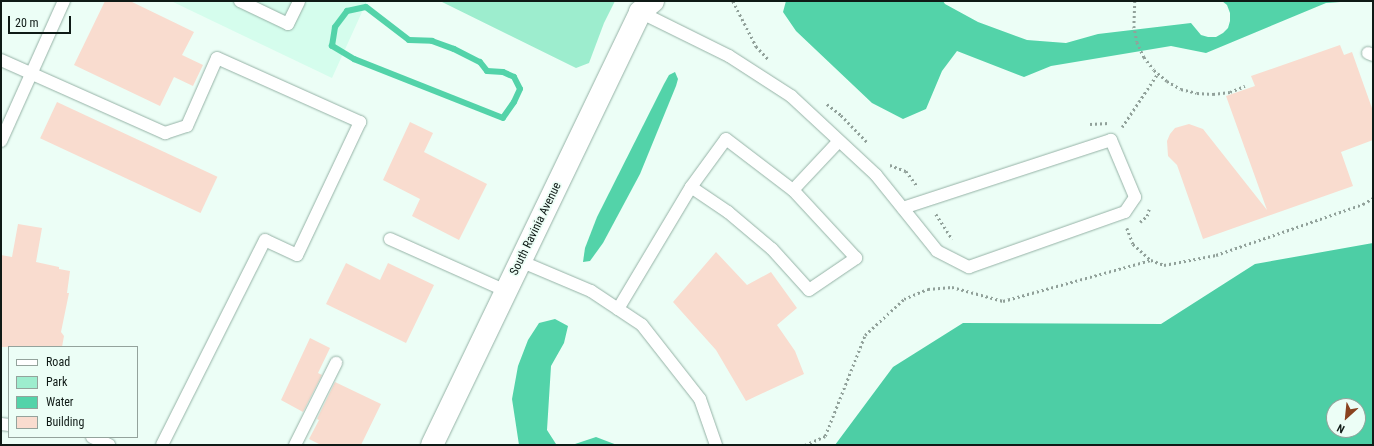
<!DOCTYPE html>
<style>
body{margin:0}
#map{position:relative;width:1374px;height:446px;overflow:hidden;background:#ecfef6;font-family:"Roboto Condensed",sans-serif}
div>[style]{position:absolute}
[style*='--x']{left:calc(var(--x)*1px);top:calc(var(--y)*1px);width:calc(var(--w)*1px);rotate:calc(var(--a)*1deg)}
.built>*{inset:0;background:#d5fded}
.green>*{inset:0;background:#9dedce}
.forest>*{inset:0;background:#4dcea5}
.water>*{inset:0;background:#53d3a9}
.stream>*{height:6px;margin:-3px;padding:0 3px;transform-origin:3px;border-radius:3px;background:#53d3a9}
.building>*{inset:0;background:#f9dccf;transform-origin:0 0}
.path>*{height:2.5px;margin-top:-1.25px;transform-origin:0;background:repeating-linear-gradient(90deg,#91a19a 0 2px,transparent 0 5px)}
.roads{filter:drop-shadow(0 0 1px #95b2a6) drop-shadow(0 0 1px #95b2a6)}
.service>*{height:12px;margin:-6px;padding:0 6px;transform-origin:6px;border-radius:6px;background:#fff}
.tertiary>*{height:22px;margin:-11px;padding:0 11px;transform-origin:11px;border-radius:11px;background:#fff}
span{translate:-50% -50%;white-space:nowrap;text-align:center;line-height:1.15;-webkit-text-stroke:3.5px #ecfef6;paint-order:stroke}
.street-label{font-size:12px;color:#0f1a16}
.frame{position:absolute;inset:0;border:2px solid #0f1a16;pointer-events:none}
.legend{position:absolute;left:8px;top:346px;width:130px;height:92px;box-sizing:border-box;background:#ecfef6;border:1px solid #94a39c;margin:0;padding:5px 7px;list-style:none;font-size:12px;color:#0f1a16}
.legend li{display:flex;align-items:center;gap:8px;height:20px}
.legend b{width:20px;border:1px solid #94a39c}
.north{position:absolute;left:1326px;top:398px;width:40px;height:40px;box-sizing:border-box;background:#ecfef6;border:1px solid #94a39c;border-radius:50%;rotate:207deg;font-size:11px;font-weight:700;line-height:16px;text-align:center;color:#0f1a16}
.north::after{content:'';display:block;margin:auto;width:14px;height:18px;background:#89431f;clip-path:polygon(50% 0,100% 100%,50% 72%,0 100%)}
.scale{position:absolute;left:8px;top:16px;width:63px;height:18px;box-sizing:border-box;border:2px solid #0f1a16;border-top:0;padding-left:5px;font-size:12px;line-height:14px;white-space:nowrap;color:#0f1a16;-webkit-text-stroke:3px #ecfef6;paint-order:stroke}
</style>
<div id="map">
<div class="built">
<i style="clip-path:polygon(171px 1px,367px 1px,332px 78px)"></i>
</div>
<div class="green">
<i style="clip-path:polygon(440px 1px,615px 1px,604px 23px,589px 63px,576px 68px)"></i>
</div>
<div class="forest">
<i style="clip-path:polygon(evenodd,1373px 243px,1373px 445px,835px 445px,893px 367px,963px 323px,1161px 324px,1255px 264px,1373px 243px,1334px 406px,1358px 406px,1358px 430px,1334px 430px,1334px 406px)"></i>
</div>
<div class="water">
<i style="clip-path:polygon(786px 1px,943px 1px,945px 4px,978px 22px,1027px 40px,1066px 43px,1098px 34px,1191px 23px,1201px 35px,1208px 37px,1216px 37px,1223px 33px,1228px 28px,1230px 21px,1230px 13px,1227px 5px,1222px 1px,1355px 1px,1326px 3px,1206px 53px,1171px 46px,1051px 66px,1024px 77px,957px 51px,942px 71px,926px 109px,903px 119px,872px 103px,796px 31px,783px 12px)"></i>
<i style="clip-path:polygon(675px 72px,678px 79px,676px 86px,640px 174px,603px 243px,590px 261px,583px 262px,585px 248px,597px 217px,664px 84px,669px 75px)"></i>
<i style="clip-path:polygon(555px 319px,568px 326px,564px 343px,551px 366px,547px 430px,556px 444px,561px 445px,519px 445px,512px 399px,518px 366px,528px 340px,539px 323px)"></i>
<i style="clip-path:polygon(596px 437px,617px 445px,572px 445px)"></i>
</div>
<div class="stream">
<i style="--x:366;--y:7;--w:54;--a:37.5"></i>
<i style="--x:409;--y:40;--w:23;--a:2"></i>
<i style="--x:432;--y:41;--w:23;--a:20"></i>
<i style="--x:454;--y:49;--w:29;--a:27"></i>
<i style="--x:480;--y:62;--w:11;--a:52"></i>
<i style="--x:487;--y:71;--w:16;--a:4"></i>
<i style="--x:503;--y:72;--w:12;--a:24"></i>
<i style="--x:514;--y:77;--w:13;--a:63"></i>
<i style="--x:520;--y:89;--w:14;--a:115"></i>
<i style="--x:514;--y:102;--w:19;--a:125"></i>
<i style="--x:503;--y:118;--w:160;--a:-158.4"></i>
<i style="--x:354;--y:59;--w:26;--a:-149"></i>
<i style="--x:332;--y:46;--w:19;--a:-81"></i>
<i style="--x:335;--y:27;--w:20;--a:-53"></i>
<i style="--x:347;--y:11;--w:19;--a:-12"></i>
</div>
<div class="building">
<i style="clip-path:polygon(105px 1px,130px 1px,194px 32px,182px 55px,203px 65px,193px 86px,174px 77px,160px 106px,74px 65px)"></i>
<i style="clip-path:polygon(1340px 45px,1344px 55px,1352px 52px,1373px 111px,1373px 140px,1341px 152px,1353px 186px,1203px 239px,1177px 165px,1168px 156px,1167px 141px,1170px 134px,1175px 128px,1189px 124px,1203px 129px,1267px 210px,1226px 96px,1255px 86px,1251px 76px)"></i>
<i style="left:57px;top:102px;width:177px;height:40px;rotate:25deg"></i>
<i style="clip-path:polygon(410px 122px,433px 133px,424px 152px,487px 184px,459px 240px,412px 216px,420px 199px,383px 180px)"></i>
<i style="clip-path:polygon(18px 224px,42px 228px,36px 262px,59px 267px,59px 269px,70px 271px,67px 293px,69px 293px,61px 332px,64px 336px,62px 347px,1px 347px,1px 255px,12px 257px)"></i>
<i style="clip-path:polygon(716px 252px,747px 285px,771px 272px,797px 308px,777px 325px,795px 351px,804px 374px,746px 401px,716px 350px,673px 302px)"></i>
<i style="clip-path:polygon(346px 263px,380px 280px,388px 263px,434px 285px,406px 343px,326px 304px)"></i>
<i style="clip-path:polygon(310px 338px,330px 348px,318px 373px,322px 375px,303px 412px,281px 400px)"></i>
<i style="clip-path:polygon(335px 382px,381px 404px,361px 445px,321px 445px,309px 439px,319px 420px,317px 419px)"></i>
</div>
<div class="path">
<i style="--x:733;--y:1;--w:51;--a:62.9"></i>
<i style="--x:756;--y:46;--w:19;--a:47"></i>
<i style="--x:1135;--y:1;--w:25;--a:92"></i>
<i style="--x:1134;--y:26;--w:16;--a:79"></i>
<i style="--x:1137;--y:42;--w:17;--a:65"></i>
<i style="--x:1144;--y:57;--w:16;--a:52"></i>
<i style="--x:1154;--y:70;--w:17;--a:40"></i>
<i style="--x:1167;--y:81;--w:16;--a:30"></i>
<i style="--x:1181;--y:89;--w:16;--a:14"></i>
<i style="--x:1197;--y:93;--w:16;--a:4"></i>
<i style="--x:1213;--y:94;--w:17;--a:-7"></i>
<i style="--x:1230;--y:92;--w:16;--a:-22"></i>
<i style="--x:827;--y:104;--w:18;--a:38"></i>
<i style="--x:841;--y:115;--w:39;--a:46"></i>
<i style="--x:1090;--y:124;--w:19;--a:-3"></i>
<i style="--x:1122;--y:127;--w:65;--a:-56.3"></i>
<i style="--x:890;--y:165;--w:17;--a:21"></i>
<i style="--x:906;--y:171;--w:20;--a:53"></i>
<i style="--x:936;--y:214;--w:30;--a:57"></i>
<i style="--x:1140;--y:222;--w:9;--a:-41"></i>
<i style="--x:1147;--y:216;--w:7;--a:-74"></i>
<i style="--x:1127;--y:228;--w:17;--a:69"></i>
<i style="--x:1133;--y:244;--w:24;--a:42"></i>
<i style="--x:805;--y:445;--w:22;--a:-24"></i>
<i style="--x:825;--y:436;--w:109;--a:-68.4"></i>
<i style="--x:865;--y:335;--w:53;--a:-42.7"></i>
<i style="--x:904;--y:299;--w:26;--a:-23"></i>
<i style="--x:928;--y:289;--w:24;--a:-5"></i>
<i style="--x:952;--y:287;--w:53;--a:15.4"></i>
<i style="--x:1003;--y:301;--w:154;--a:-15.5"></i>
<i style="--x:1151;--y:260;--w:14;--a:21"></i>
<i style="--x:1164;--y:265;--w:53;--a:-10.9"></i>
<i style="--x:1216;--y:255;--w:156;--a:-19.1"></i>
<i style="--x:1363;--y:204;--w:12;--a:-31"></i>
</div>
<div class="roads">
<div class="service">
<i style="--x:240;--y:1;--w:53;--a:25.6"></i>
<i style="--x:288;--y:24;--w:25;--a:-64"></i>
<i style="--x:640;--y:12;--w:99;--a:26.3"></i>
<i style="--x:729;--y:56;--w:74;--a:32.8"></i>
<i style="--x:791;--y:96;--w:116;--a:42.9"></i>
<i style="--x:876;--y:175;--w:97;--a:51.2"></i>
<i style="--x:937;--y:251;--w:36;--a:27"></i>
<i style="--x:969;--y:267;--w:165;--a:-19.4"></i>
<i style="--x:1125;--y:212;--w:18;--a:-56"></i>
<i style="--x:1135;--y:197;--w:62;--a:-112.8"></i>
<i style="--x:1111;--y:140;--w:219;--a:161.9"></i>
<i style="--x:1368;--y:53;--w:5;--a:22"></i>
<i style="--x:1;--y:60;--w:180;--a:24"></i>
<i style="--x:165;--y:133;--w:23;--a:-18"></i>
<i style="--x:187;--y:126;--w:74;--a:-66.2"></i>
<i style="--x:217;--y:58;--w:157;--a:24.1"></i>
<i style="--x:360;--y:122;--w:147;--a:115.3"></i>
<i style="--x:297;--y:255;--w:35;--a:-155"></i>
<i style="--x:265;--y:240;--w:229;--a:116.7"></i>
<i style="--x:1;--y:141;--w:154;--a:-65.8"></i>
<i style="--x:691;--y:187;--w:59;--a:-53.9"></i>
<i style="--x:726;--y:139;--w:84;--a:37.3"></i>
<i style="--x:390;--y:239;--w:127;--a:24.1"></i>
<i style="--x:520;--y:261;--w:77;--a:22.9"></i>
<i style="--x:591;--y:291;--w:61;--a:33.7"></i>
<i style="--x:642;--y:325;--w:94;--a:51.9"></i>
<i style="--x:700;--y:399;--w:49;--a:70.8"></i>
<i style="--x:618;--y:309;--w:142;--a:-59.1"></i>
<i style="--x:691;--y:187;--w:45;--a:34"></i>
<i style="--x:728;--y:212;--w:57;--a:40.1"></i>
<i style="--x:772;--y:249;--w:55;--a:47.9"></i>
<i style="--x:809;--y:290;--w:57;--a:-34.2"></i>
<i style="--x:856;--y:258;--w:93;--a:-132.8"></i>
<i style="--x:793;--y:190;--w:67;--a:-46.8"></i>
<i style="--x:1;--y:424;--w:8;--a:7"></i>
<i style="--x:92;--y:437;--w:19;--a:25"></i>
<i style="--x:295;--y:445;--w:92;--a:-63.4"></i>
</div>
<div class="tertiary">
<i style="--x:432;--y:445;--w:480;--a:-64.3"></i>
<i style="--x:640;--y:12;--w:17;--a:-40"></i>
</div>
</div>
<div class="street-label">
<span style="left:536px;top:229px;rotate:-64deg">South Ravinia Avenue</span>
</div>
<div class="frame"></div>
<ul class="legend">
<li><b style="height:5px;background:#fff"></b>Road</li>
<li><b style="height:11px;background:#9dedce"></b>Park</li>
<li><b style="height:11px;background:#53d3a9"></b>Water</li>
<li><b style="height:11px;background:#f9dccf"></b>Building</li>
</ul>
<div class="north">N</div>
<div class="scale">20 m</div>
</div>
